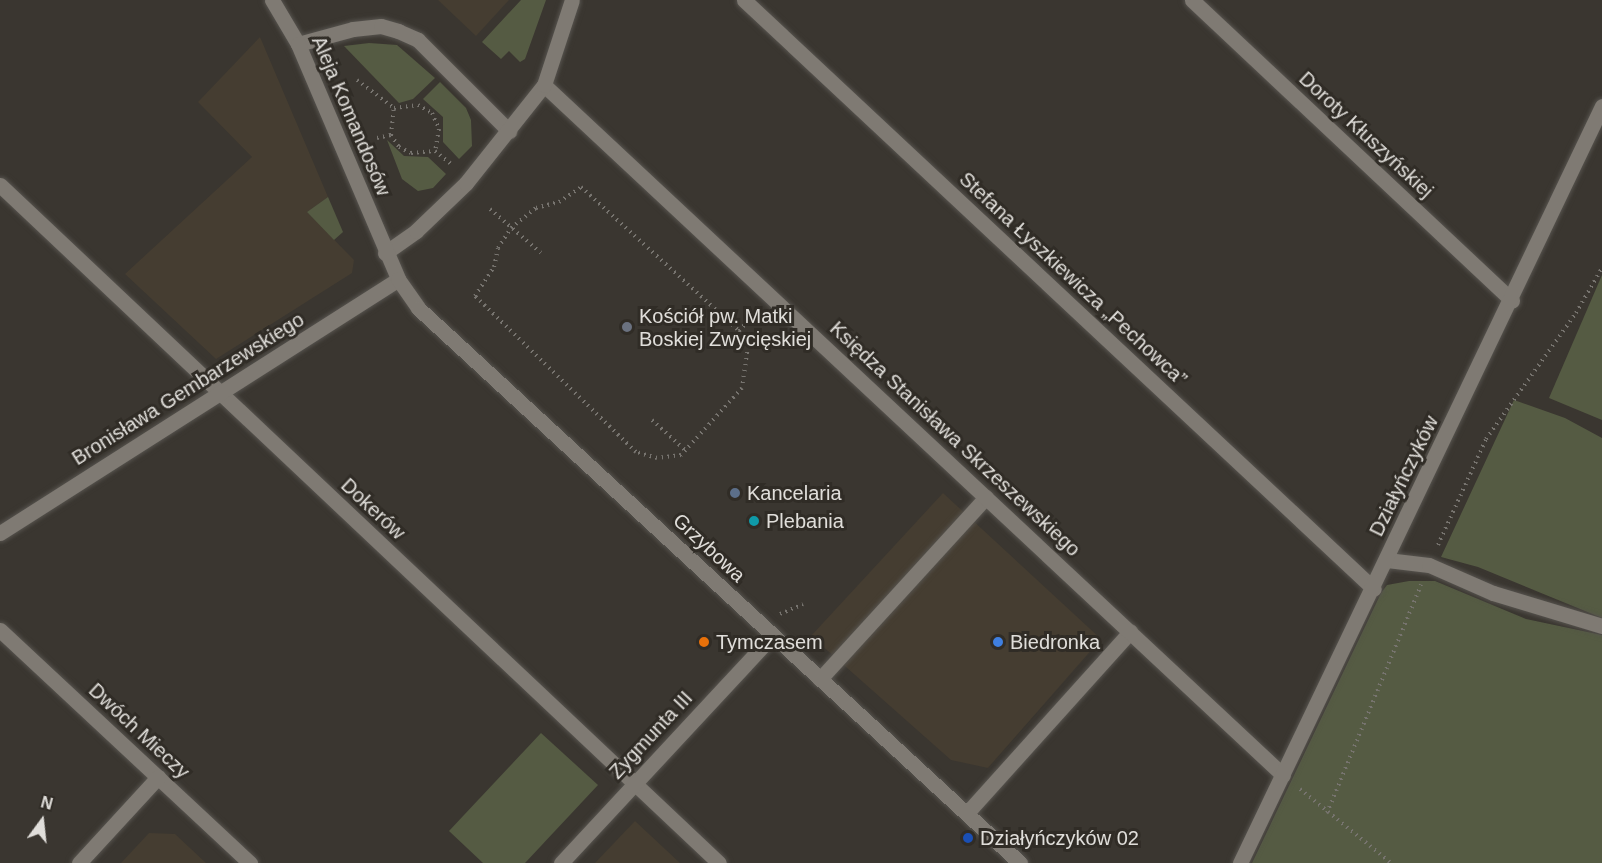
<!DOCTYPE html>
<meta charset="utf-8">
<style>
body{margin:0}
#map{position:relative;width:1602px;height:863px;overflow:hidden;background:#3a3630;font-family:Helvetica,sans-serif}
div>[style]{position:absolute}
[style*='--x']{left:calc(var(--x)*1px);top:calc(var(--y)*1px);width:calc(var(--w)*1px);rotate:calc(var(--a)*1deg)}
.built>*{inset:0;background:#453d31}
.green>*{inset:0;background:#555b43}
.path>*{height:4px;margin-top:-2px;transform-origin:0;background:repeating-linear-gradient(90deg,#77746f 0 1.5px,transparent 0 6px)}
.roads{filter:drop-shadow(0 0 2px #56534e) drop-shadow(0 0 2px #56534e)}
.service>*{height:15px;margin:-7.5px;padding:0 7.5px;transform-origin:7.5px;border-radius:7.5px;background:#7f7a73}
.minor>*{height:15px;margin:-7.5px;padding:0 7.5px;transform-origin:7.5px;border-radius:7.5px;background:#7f7a73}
.tertiary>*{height:15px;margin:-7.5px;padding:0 7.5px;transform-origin:7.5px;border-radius:7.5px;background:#7f7a73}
.dots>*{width:16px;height:16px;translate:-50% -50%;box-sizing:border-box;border:3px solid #302c26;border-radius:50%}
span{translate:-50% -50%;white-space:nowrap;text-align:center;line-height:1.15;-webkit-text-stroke:6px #302c26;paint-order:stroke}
.street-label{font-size:20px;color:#e0deda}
.poi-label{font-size:20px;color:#e0deda}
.left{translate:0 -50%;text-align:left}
.north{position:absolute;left:12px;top:791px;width:60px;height:60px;-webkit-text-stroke:4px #302c26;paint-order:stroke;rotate:15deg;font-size:16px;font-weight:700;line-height:24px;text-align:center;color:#e0deda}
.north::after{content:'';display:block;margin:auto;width:21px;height:27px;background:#e0deda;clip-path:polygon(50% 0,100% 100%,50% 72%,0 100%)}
</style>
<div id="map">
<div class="built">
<i style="clip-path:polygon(438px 0,509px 0,476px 36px)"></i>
<i style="clip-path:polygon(260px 37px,328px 197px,307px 212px,354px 260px,352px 273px,216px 359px,125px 274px,252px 157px,198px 102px)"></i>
<i style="clip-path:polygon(943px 493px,1101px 639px,988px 768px,951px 760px,811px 636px)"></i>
<i style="clip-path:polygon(635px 821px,680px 863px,595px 863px)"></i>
<i style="clip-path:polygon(149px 833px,175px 834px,206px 863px,121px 863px)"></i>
</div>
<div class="green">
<i style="clip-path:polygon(521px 0,546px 0,525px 59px,520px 62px,509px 51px,501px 59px,482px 42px)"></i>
<i style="clip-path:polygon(369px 43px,397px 45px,435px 78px,413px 99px,399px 103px,344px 46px)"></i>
<i style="clip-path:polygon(440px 82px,466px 108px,471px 120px,472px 146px,459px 159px,443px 142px,443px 117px,423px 99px)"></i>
<i style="clip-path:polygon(387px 140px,404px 156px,428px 157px,446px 174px,433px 188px,418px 191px,402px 179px)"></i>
<i style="clip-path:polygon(328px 197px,343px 232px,334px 240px,307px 212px)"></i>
<i style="clip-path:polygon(1602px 275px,1602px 420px,1549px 398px)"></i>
<i style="clip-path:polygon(1514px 400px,1565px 418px,1602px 438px,1602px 618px,1478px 567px,1441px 557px)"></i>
<i style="clip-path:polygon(1409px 581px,1435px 581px,1526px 619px,1602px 635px,1602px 863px,1252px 863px,1381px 593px,1387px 585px)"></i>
<i style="clip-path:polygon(541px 733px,598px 785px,525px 863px,483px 863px,449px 831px)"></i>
</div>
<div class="path">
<i style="--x:357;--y:80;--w:46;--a:37.1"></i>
<i style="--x:394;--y:108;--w:24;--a:-7"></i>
<i style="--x:418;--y:105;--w:16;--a:30"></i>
<i style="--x:432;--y:113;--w:17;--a:66"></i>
<i style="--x:439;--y:129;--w:22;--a:100"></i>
<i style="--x:435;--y:151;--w:22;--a:39"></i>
<i style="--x:391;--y:135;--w:14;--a:56"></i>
<i style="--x:399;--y:147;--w:13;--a:27"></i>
<i style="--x:411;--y:153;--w:24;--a:-5"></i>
<i style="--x:377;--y:138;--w:14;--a:-12"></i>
<i style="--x:391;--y:135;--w:27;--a:-84"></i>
<i style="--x:581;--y:187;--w:214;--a:42.3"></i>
<i style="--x:739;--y:331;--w:17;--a:59"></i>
<i style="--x:748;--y:346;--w:42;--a:98.1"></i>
<i style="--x:742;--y:388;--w:91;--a:132.3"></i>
<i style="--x:681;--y:455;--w:24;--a:173"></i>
<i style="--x:657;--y:458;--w:22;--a:-164"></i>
<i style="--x:636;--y:452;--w:224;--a:-135.9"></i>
<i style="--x:475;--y:296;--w:35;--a:-57"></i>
<i style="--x:494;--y:267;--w:19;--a:-78"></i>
<i style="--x:498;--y:248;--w:24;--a:-57"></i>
<i style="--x:511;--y:228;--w:32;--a:-39"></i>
<i style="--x:536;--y:208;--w:24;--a:-15"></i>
<i style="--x:559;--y:202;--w:27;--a:-34"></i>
<i style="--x:490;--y:209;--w:67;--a:40.8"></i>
<i style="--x:739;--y:331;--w:25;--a:-48"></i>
<i style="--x:652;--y:420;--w:45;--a:42.3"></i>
<i style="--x:1438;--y:545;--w:116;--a:-65.6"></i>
<i style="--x:1486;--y:439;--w:155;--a:-54.5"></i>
<i style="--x:1576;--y:313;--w:52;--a:-60"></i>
<i style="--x:780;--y:614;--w:25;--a:-23"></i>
<i style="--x:1300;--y:789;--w:117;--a:39.1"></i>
<i style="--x:1327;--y:813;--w:247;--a:-67.6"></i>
</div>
<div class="roads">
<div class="service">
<i style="--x:298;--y:44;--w:57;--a:-15.3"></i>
<i style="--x:353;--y:29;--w:28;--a:-6"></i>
<i style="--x:381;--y:26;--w:18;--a:16"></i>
<i style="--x:398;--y:31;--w:22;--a:24"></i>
<i style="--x:418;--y:40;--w:129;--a:45"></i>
<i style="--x:1387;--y:560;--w:42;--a:6.8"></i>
<i style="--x:1429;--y:565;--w:70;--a:23.6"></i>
<i style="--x:1493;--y:593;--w:114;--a:16.8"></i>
<i style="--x:820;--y:679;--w:246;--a:-47.6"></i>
<i style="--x:967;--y:813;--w:244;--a:-48"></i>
</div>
<div class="minor">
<i style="--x:744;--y:0;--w:862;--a:43.07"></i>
<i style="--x:1192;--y:0;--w:439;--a:43.2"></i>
<i style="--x:544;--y:85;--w:1011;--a:43.04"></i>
<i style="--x:0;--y:185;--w:988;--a:43.32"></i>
<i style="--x:385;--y:253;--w:38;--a:-35"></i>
<i style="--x:416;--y:231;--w:69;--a:-43.8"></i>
<i style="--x:466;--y:183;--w:125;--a:-51.5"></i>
<i style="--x:544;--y:85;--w:89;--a:-71.8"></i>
<i style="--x:0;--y:533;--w:472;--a:-32.5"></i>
<i style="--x:0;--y:630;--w:342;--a:43"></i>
<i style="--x:79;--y:863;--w:117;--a:-47.4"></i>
<i style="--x:561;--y:863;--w:310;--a:-47.1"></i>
<i style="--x:1240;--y:863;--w:839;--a:-64.44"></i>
</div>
<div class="tertiary">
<i style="--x:272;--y:0;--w:51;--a:59.4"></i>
<i style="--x:298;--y:44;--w:255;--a:66.9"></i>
<i style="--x:398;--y:279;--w:35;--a:55"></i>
<i style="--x:418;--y:308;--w:819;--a:42.67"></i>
</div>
</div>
<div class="dots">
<i style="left:627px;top:327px;background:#6b7280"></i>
<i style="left:735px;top:493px;background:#5c6f8a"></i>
<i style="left:754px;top:521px;background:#0f9aa8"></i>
<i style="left:704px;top:642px;background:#e8710a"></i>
<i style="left:998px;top:642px;background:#3f7fe0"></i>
<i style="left:968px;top:838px;background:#1a4fb4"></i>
</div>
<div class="street-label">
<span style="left:351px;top:116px;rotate:67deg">Aleja Komandosów</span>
<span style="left:1366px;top:135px;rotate:43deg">Doroty Kłuszyńskiej</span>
<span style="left:1073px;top:279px;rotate:43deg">Stefana Łyszkiewicza „Pechowca”</span>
<span style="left:188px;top:389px;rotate:-32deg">Bronisława Gembarzewskiego</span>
<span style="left:955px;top:439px;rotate:43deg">Księdza Stanisława Skrzeszewskiego</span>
<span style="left:1404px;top:476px;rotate:-64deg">Działyńczyków</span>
<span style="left:373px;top:509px;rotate:43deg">Dokerów</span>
<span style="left:709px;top:548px;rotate:43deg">Grzybowa</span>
<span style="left:139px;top:731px;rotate:43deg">Dwóch Mieczy</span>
<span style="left:651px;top:735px;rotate:-47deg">Zygmunta III</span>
</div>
<div class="poi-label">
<span class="left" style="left:639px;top:328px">Kościół pw. Matki<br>Boskiej Zwycięskiej</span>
<span class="left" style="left:747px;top:493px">Kancelaria</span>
<span class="left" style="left:766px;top:521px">Plebania</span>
<span class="left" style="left:716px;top:642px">Tymczasem</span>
<span class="left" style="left:1010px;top:642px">Biedronka</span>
<span class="left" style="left:980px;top:838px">Działyńczyków 02</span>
</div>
<div class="north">N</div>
</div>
